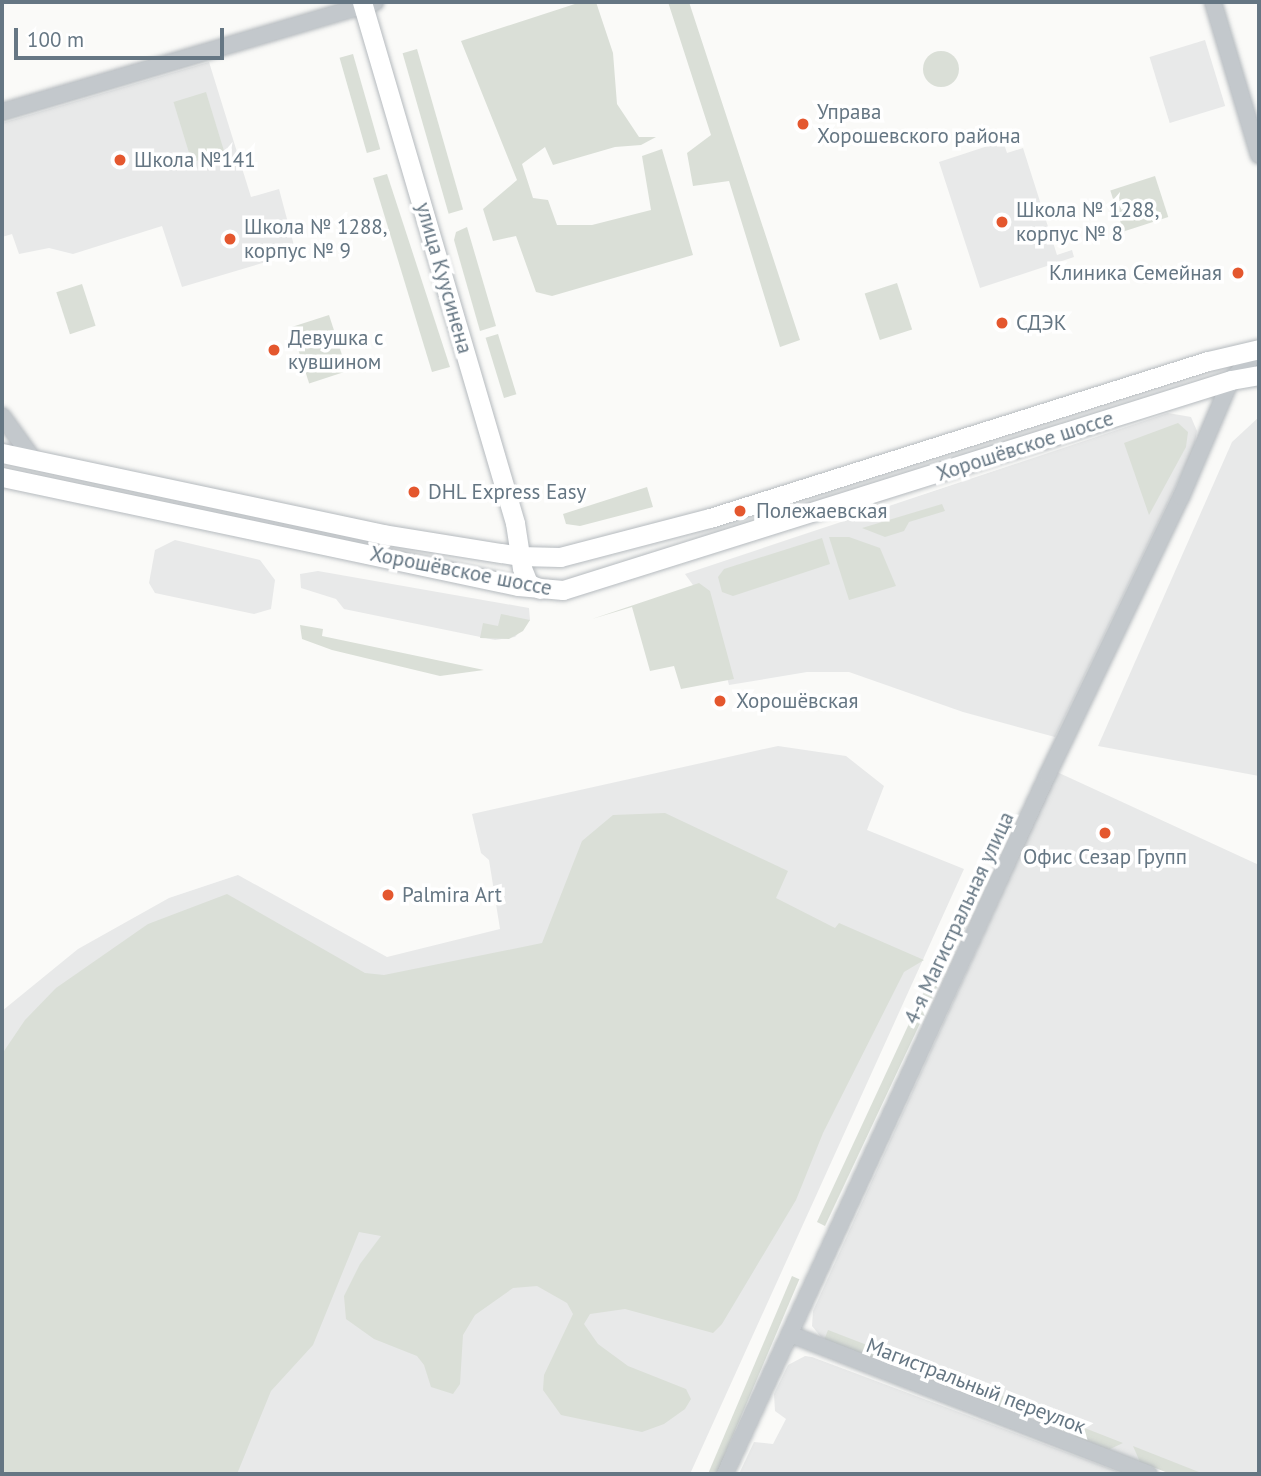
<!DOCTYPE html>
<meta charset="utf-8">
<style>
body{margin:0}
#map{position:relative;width:1261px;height:1476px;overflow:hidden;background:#fafaf8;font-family:"PT Sans",sans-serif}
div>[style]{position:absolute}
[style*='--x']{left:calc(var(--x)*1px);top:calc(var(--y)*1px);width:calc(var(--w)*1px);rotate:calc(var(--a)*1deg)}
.built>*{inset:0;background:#e8e9e9;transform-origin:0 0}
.green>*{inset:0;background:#dadfd7;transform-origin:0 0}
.round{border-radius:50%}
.roads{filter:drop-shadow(0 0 2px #b5babe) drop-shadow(0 0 2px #b5babe)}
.minor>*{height:16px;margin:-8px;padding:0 8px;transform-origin:8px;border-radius:8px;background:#c3c8cc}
.major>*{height:19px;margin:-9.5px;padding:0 9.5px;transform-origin:9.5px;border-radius:9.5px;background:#fff}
.dots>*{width:19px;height:19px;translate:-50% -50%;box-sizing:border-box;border:4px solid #fff;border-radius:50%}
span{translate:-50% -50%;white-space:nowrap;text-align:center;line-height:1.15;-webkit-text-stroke:7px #fff;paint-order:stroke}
.poi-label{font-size:21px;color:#657683}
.left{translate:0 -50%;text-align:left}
.right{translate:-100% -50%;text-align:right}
.street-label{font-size:21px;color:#657683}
.frame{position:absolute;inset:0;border:4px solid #657683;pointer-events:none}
.scale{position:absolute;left:14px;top:28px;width:210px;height:32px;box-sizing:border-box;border:4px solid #657683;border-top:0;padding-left:9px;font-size:21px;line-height:24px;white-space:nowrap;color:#657683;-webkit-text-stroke:5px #fff;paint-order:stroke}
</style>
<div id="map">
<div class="built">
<i style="left:1205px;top:40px;width:69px;height:58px;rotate:73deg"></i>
<i style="clip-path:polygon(209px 62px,251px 197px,279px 189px,296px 253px,182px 287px,162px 226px,73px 254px,49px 248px,19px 254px,12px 234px,2px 237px,2px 123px)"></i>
<i style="clip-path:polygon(1003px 141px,1007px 153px,1023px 148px,1057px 255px,1072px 250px,1074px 257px,980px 288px,939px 162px)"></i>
<i style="clip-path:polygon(1168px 413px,1191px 417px,1197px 431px,1194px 448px,1055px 737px,963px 712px,849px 672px,807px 672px,729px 685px,708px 606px,685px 574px)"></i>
<i style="clip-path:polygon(1259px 417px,1259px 776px,1098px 746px,1232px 442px)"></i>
<i style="clip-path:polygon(175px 540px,260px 560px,275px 580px,271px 609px,254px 614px,155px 593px,149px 583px,155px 550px)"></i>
<i style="clip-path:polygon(318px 571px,529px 608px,530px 620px,515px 637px,495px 640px,344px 609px,336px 599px,301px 588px,300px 574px)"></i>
<i style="clip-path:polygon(778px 746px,846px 756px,884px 786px,867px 830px,964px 869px,690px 1474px,2px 1474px,2px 1011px,78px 949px,169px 898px,238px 875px,387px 957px,500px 929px,489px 860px,481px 853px,472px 814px)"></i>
<i style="clip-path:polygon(1057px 772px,1259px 865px,1259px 1474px,1171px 1474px,1075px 1437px,1077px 1429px,1003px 1400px,1000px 1408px,821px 1337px,812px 1326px,813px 1311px)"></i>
<i style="clip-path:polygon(805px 1356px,812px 1357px,1124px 1474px,739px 1474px,754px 1442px,773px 1444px,786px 1419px,775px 1411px,774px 1394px,788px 1365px)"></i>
</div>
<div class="green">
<i style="clip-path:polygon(581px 2px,596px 2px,613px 53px,617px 104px,639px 137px,656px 137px,641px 145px,615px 147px,553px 165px,545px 147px,522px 164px,533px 198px,548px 200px,557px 225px,592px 225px,651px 210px,642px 156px,662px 149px,693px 255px,552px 296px,536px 292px,516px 236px,493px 241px,483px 209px,517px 180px,461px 41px)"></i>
<i style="clip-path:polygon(668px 2px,689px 2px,800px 340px,780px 347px,729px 181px,693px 186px,687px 153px,711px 135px)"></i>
<i style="left:417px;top:49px;width:167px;height:15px;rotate:74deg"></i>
<i class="round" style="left:923px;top:51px;width:36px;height:36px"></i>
<i style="left:353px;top:54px;width:99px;height:14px;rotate:74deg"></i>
<i style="left:206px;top:92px;width:63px;height:34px;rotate:73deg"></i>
<i style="clip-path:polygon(387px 174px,450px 367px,432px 372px,373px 178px)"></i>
<i style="left:1155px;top:176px;width:43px;height:47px;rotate:72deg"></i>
<i style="clip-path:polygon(467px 227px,496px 326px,480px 331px,454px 240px,456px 232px)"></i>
<i style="left:897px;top:283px;width:49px;height:34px;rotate:72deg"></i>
<i style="left:82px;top:284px;width:44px;height:27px;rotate:72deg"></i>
<i style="left:329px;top:315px;width:59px;height:40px;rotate:72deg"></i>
<i style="left:498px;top:334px;width:63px;height:13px;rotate:73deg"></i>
<i style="clip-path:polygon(1178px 423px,1188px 432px,1186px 447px,1149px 515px,1124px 443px)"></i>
<i style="clip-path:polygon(647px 487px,653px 507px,580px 526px,566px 524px,563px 514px)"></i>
<i style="clip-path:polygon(942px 504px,945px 511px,909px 522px,904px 531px,885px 537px,862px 528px)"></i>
<i style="clip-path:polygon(829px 537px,849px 537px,880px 548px,896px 586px,849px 600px)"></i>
<i style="clip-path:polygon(822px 538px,830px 564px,733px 596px,722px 592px,718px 577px,724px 569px)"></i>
<i style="clip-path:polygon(699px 583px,710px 591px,734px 679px,681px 689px,674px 666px,650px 671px,632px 607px,592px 619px)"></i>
<i style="clip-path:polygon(501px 614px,530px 620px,523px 631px,509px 639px,480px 638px,483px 623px,498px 626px)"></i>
<i style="clip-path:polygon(300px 625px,323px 629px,322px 636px,484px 670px,440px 676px,332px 650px,302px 639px)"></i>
<i style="clip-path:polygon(665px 813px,788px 871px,776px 898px,835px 928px,839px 923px,924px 960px,904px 972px,823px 1133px,796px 1200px,722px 1324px,713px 1333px,625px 1309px,590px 1314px,584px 1324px,598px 1344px,628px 1366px,686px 1389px,691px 1399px,685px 1409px,664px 1424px,642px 1432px,561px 1415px,543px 1390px,544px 1375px,573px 1314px,567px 1303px,537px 1286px,513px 1288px,475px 1315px,463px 1335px,460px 1384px,453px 1394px,431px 1387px,424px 1365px,417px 1356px,374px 1339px,346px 1319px,344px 1296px,360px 1264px,381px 1236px,359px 1232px,313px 1345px,271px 1391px,237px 1474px,2px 1474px,2px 1054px,25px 1020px,56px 988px,148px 924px,227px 894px,365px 973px,384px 975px,542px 943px,582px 841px,613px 815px)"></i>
<i style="clip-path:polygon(971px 890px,976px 904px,825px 1226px,817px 1222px)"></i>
<i style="left:792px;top:1276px;width:8px;height:218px;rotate:23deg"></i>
<i style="left:828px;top:1330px;width:73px;height:10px;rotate:21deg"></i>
<i style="clip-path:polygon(949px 1375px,1123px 1443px,1108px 1450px,1075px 1437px,1077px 1429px,1003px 1401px,1000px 1408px,954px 1389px)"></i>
<i style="clip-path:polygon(1133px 1446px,1204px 1474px,1171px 1474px,1140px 1462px)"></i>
</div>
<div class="roads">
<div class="minor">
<i style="--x:1213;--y:2;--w:160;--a:73.3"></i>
<i style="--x:2;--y:112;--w:389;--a:-16.4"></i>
<i style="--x:2;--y:416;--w:53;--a:54.2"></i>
<i style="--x:790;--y:1334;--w:385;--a:21.3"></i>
<i style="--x:725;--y:1474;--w:771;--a:-65.23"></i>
<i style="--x:1048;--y:774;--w:307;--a:-64.4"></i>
<i style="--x:1181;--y:497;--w:127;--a:-66.9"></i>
<i style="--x:1231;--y:380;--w:40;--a:-46"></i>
</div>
<div class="major">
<i style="--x:362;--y:2;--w:543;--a:73.63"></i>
<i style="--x:515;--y:523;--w:46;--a:81.2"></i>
<i style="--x:522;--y:568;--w:16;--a:68"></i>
<i style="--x:528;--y:583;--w:13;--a:27"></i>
<i style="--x:2;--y:453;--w:389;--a:12"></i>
<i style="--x:382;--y:534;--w:139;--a:9.1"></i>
<i style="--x:519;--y:556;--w:41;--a:1.4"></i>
<i style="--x:560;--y:557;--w:155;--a:-14.6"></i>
<i style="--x:710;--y:518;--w:522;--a:-17.5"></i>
<i style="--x:1208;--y:361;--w:52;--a:-13.2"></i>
<i style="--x:2;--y:477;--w:527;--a:11.93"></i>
<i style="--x:518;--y:586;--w:45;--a:5.1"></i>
<i style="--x:563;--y:590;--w:700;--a:-17.45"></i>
<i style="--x:1231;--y:380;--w:28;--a:-10"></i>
</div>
</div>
<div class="dots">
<i style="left:803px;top:124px;background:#e4572e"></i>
<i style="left:120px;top:160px;background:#e4572e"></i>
<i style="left:1002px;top:222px;background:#e4572e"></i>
<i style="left:230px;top:239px;background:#e4572e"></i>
<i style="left:1238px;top:273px;background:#e4572e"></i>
<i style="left:1002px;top:323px;background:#e4572e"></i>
<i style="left:274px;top:350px;background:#e4572e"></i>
<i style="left:414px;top:492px;background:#e4572e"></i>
<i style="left:740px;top:511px;background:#e4572e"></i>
<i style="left:720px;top:701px;background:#e4572e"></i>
<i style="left:1105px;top:833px;background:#e4572e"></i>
<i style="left:388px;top:895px;background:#e4572e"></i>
</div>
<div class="poi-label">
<span class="left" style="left:817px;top:124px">Управа<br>Хорошевского района</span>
<span class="left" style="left:134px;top:160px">Школа №141</span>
<span class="left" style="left:1016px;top:222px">Школа № 1288,<br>корпус № 8</span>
<span class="left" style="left:244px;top:239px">Школа № 1288,<br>корпус № 9</span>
<span class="right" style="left:1222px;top:273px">Клиника Семейная</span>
<span class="left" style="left:1016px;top:323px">СДЭК</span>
<span class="left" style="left:288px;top:350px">Девушка с<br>кувшином</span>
<span class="left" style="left:428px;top:492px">DHL Express Easy</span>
<span class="left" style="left:756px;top:511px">Полежаевская</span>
<span class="left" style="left:736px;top:701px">Хорошёвская</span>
<span style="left:1105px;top:857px">Офис Сезар Групп</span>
<span class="left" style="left:402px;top:895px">Palmira Art</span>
</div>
<div class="street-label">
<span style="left:444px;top:278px;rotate:74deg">улица Куусинена</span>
<span style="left:1025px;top:446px;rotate:-18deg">Хорошёвское шоссе</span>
<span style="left:461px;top:571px;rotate:11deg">Хорошёвское шоссе</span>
<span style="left:959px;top:918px;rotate:-65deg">4-я Магистральная улица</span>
<span style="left:976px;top:1386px;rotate:21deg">Магистральный переулок</span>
</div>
<div class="frame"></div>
<div class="scale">100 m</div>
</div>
